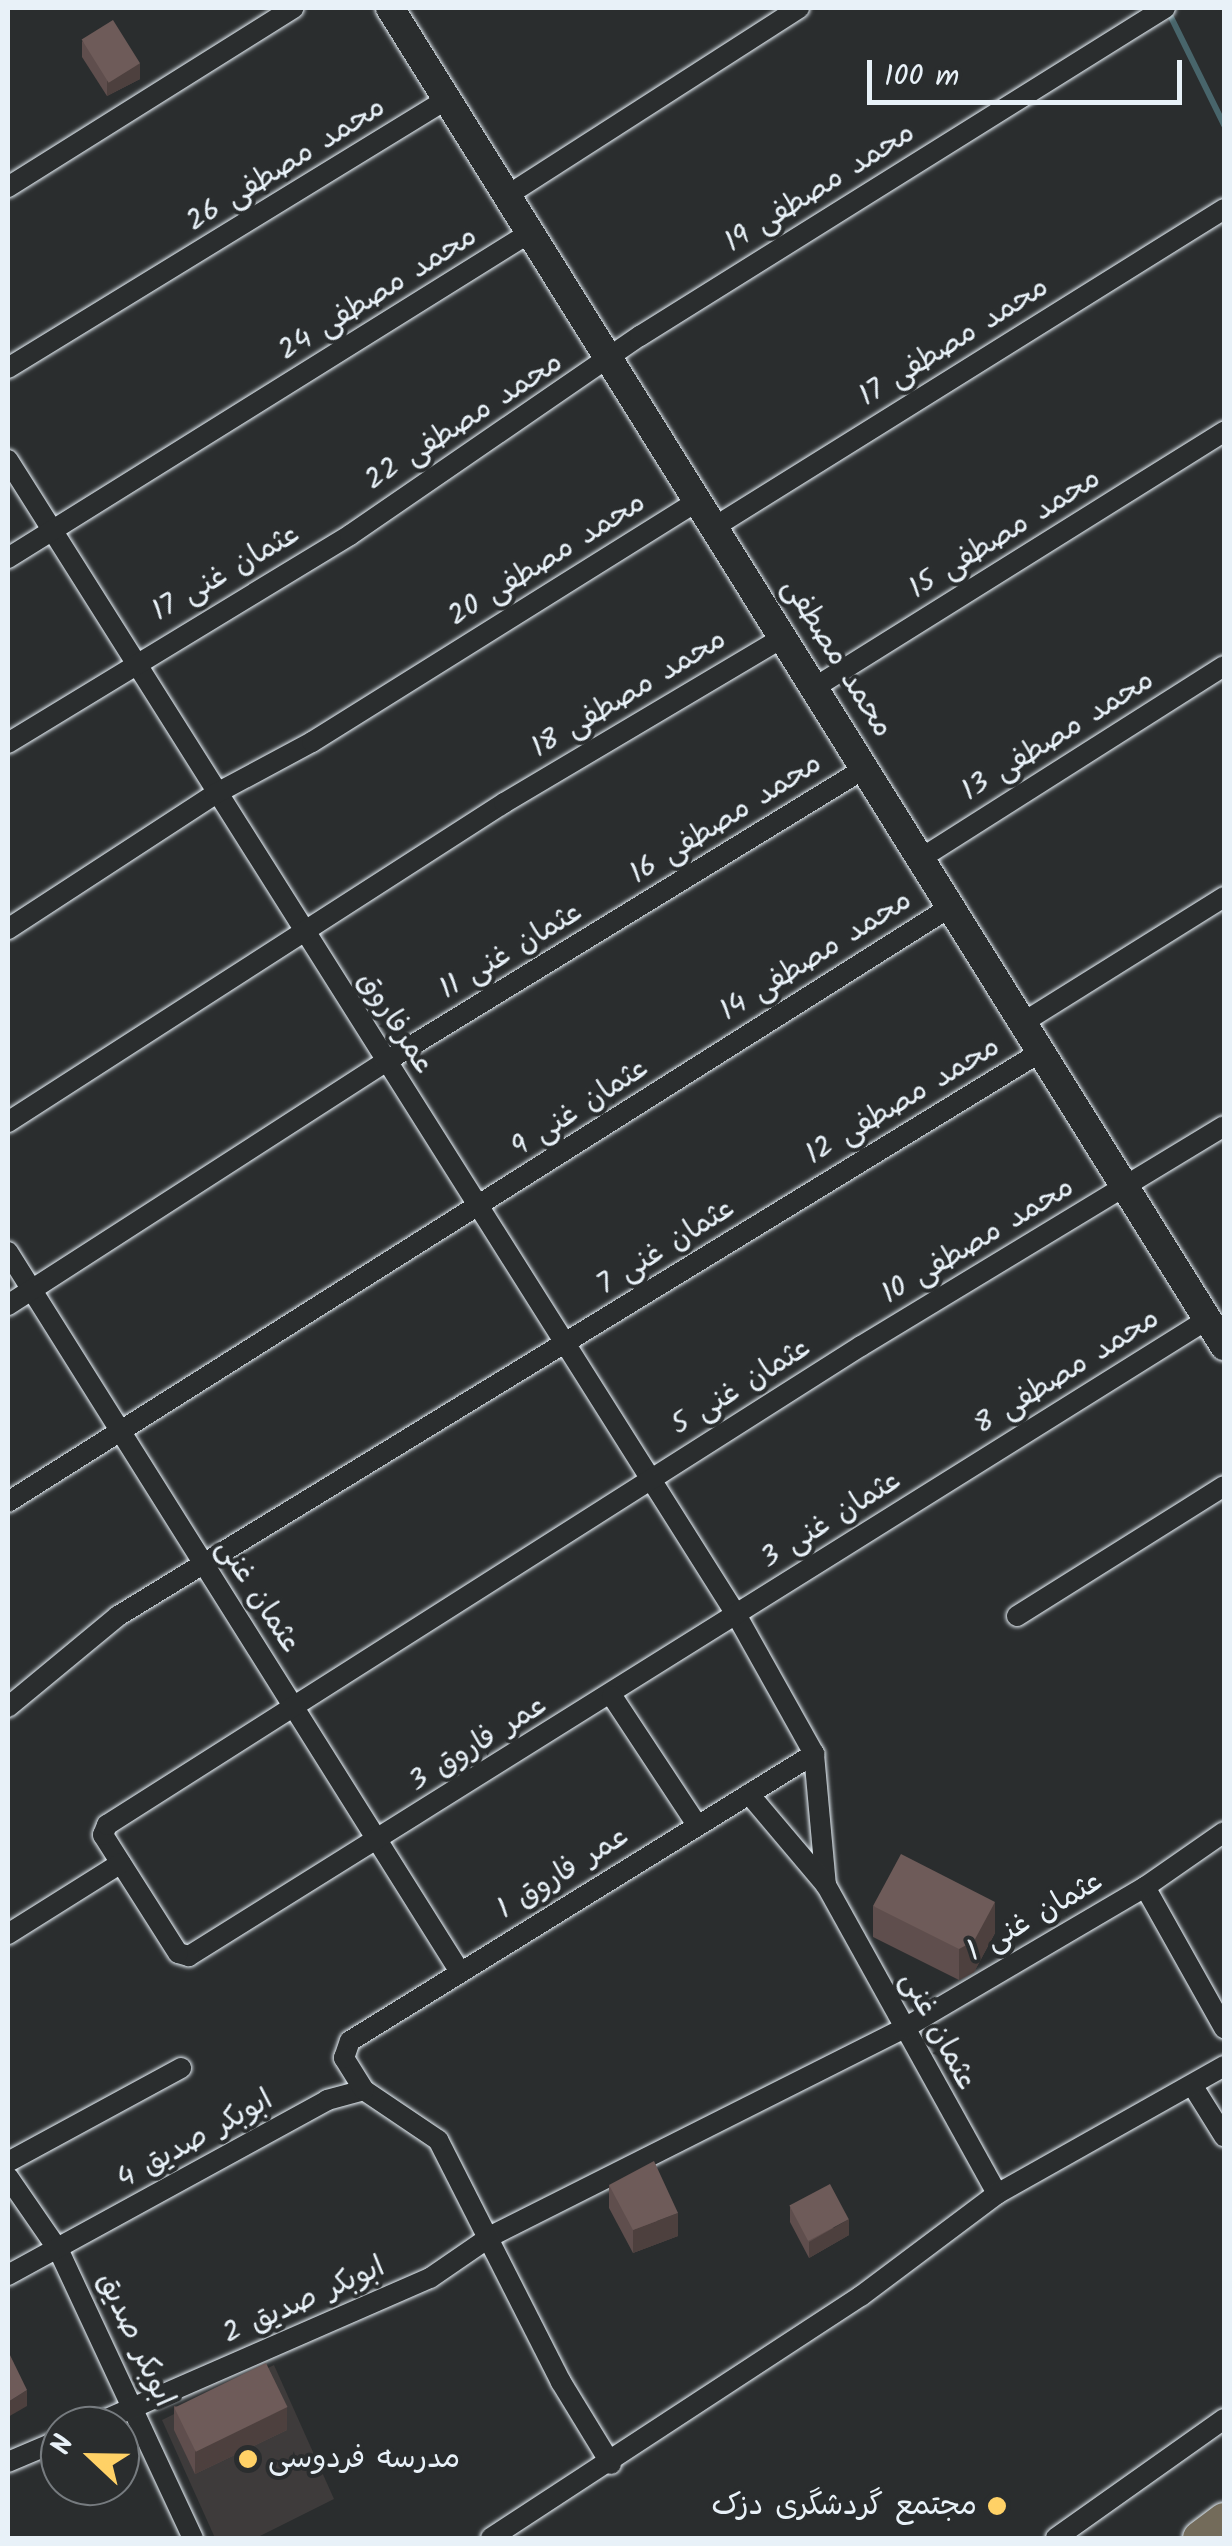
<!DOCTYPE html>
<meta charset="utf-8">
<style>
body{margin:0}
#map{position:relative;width:1232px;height:2546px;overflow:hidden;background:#2a2d2e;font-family:Kalam,"Playpen Sans Arabic",sans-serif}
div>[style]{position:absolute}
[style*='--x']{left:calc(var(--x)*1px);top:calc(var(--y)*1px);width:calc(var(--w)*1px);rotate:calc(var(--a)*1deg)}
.built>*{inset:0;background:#3e3b3b}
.stream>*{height:6px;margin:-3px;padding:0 3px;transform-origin:3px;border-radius:3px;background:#48656b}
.roads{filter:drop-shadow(0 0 2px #e8f1f8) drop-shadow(0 0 2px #e8f1f8)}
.street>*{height:20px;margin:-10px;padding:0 10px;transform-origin:10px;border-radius:10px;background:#2a2d2e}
.secondary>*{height:28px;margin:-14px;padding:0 14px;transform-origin:14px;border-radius:14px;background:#2a2d2e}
.highway>*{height:35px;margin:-17.5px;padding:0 17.5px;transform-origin:17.5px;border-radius:17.5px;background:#736b5a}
.wall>*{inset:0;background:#5f4e4d}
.shaded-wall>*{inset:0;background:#4d403e}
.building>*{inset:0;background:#6e5b59;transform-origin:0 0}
.dots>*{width:28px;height:28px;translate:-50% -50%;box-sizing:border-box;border:5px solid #2a2d2e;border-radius:50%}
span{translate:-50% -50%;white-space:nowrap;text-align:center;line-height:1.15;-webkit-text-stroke:8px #2a2d2e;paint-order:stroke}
.street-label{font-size:30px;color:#e8f1f8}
.poi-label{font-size:30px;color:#e8f1f8}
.left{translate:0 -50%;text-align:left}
.right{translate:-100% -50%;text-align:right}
.frame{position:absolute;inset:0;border:10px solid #e8f1f8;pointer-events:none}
.north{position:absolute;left:40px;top:2406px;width:100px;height:100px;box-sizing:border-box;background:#2a2d2e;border:2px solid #767b7f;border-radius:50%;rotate:292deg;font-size:28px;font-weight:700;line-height:40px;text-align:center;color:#e8f1f8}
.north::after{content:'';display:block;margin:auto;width:35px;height:45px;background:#ffd166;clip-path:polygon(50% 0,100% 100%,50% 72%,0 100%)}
.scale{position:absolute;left:867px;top:60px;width:315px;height:45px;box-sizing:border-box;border:5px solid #e8f1f8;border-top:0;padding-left:12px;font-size:30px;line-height:35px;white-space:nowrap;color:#e8f1f8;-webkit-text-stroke:8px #2a2d2e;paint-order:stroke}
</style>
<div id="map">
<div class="built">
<i style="clip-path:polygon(274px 2365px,334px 2499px,256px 2538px,215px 2538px,162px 2420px)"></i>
</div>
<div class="stream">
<i style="--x:1169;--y:13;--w:125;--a:63.8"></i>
</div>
<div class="roads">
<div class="street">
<i style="--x:8;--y:187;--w:337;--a:-32.1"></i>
<i style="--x:508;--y:195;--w:346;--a:-32.7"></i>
<i style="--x:8;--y:368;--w:515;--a:-31.5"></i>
<i style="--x:8;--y:460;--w:1367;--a:57.76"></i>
<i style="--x:737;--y:1616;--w:158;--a:60.8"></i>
<i style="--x:814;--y:1754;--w:132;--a:84.8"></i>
<i style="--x:826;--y:1885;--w:353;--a:61"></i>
<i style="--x:716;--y:526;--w:599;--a:-31.96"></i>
<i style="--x:8;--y:558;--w:616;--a:-31.94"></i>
<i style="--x:817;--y:686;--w:480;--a:-32"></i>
<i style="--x:8;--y:743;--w:400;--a:-31.3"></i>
<i style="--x:350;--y:535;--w:352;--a:-34.5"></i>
<i style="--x:640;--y:336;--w:619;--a:-32"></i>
<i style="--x:923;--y:857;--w:356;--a:-32.4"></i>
<i style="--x:8;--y:929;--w:247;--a:-33.1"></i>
<i style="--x:215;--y:794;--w:110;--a:-28.2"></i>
<i style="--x:312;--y:742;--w:457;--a:-32"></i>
<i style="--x:1024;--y:1022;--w:236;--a:-32"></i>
<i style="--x:8;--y:1122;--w:590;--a:-32.75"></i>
<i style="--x:504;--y:803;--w:327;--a:-30.7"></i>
<i style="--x:8;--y:1252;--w:850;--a:57.88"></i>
<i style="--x:8;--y:1305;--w:449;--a:-32.8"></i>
<i style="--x:385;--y:1062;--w:565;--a:-31.47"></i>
<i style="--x:1208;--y:1319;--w:1202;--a:147.99"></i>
<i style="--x:189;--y:1956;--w:11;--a:-165"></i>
<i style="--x:178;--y:1953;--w:140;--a:-122.4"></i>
<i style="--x:103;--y:1835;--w:11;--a:-68"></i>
<i style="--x:107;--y:1825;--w:893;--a:-32.43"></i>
<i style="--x:861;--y:1346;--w:424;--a:-31.2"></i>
<i style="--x:8;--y:1502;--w:1116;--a:-32.27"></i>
<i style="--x:1017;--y:1616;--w:244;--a:-32.1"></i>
<i style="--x:612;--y:1696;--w:154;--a:56.6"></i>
<i style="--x:8;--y:1707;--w:143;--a:-39.6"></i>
<i style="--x:118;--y:1616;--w:1083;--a:-31.44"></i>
<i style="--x:749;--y:1794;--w:119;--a:49.8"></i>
<i style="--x:1145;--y:1887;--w:162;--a:60.7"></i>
<i style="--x:8;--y:1934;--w:133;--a:-32.1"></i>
<i style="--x:1194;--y:2088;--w:57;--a:58"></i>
<i style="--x:8;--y:2162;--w:197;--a:-28.5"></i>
<i style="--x:8;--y:2177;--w:90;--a:55.4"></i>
<i style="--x:59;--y:2251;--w:317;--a:65"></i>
<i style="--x:8;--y:2275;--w:364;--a:-28.7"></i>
<i style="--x:327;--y:2100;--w:38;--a:-15"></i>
<i style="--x:91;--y:2426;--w:370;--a:-23.6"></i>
<i style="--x:430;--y:2278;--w:74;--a:-34.5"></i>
<i style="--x:491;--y:2236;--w:461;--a:-26.7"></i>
<i style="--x:903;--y:2029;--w:281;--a:-30.4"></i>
<i style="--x:1145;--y:1887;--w:96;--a:-34.8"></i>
<i style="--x:8;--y:2462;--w:56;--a:-22.9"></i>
<i style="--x:611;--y:2464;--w:96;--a:-121.4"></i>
<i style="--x:561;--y:2382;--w:271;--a:-116.9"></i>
<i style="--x:438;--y:2140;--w:89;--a:-146"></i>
<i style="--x:364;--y:2090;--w:38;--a:-122"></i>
<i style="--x:344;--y:2058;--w:18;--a:-71"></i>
<i style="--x:350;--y:2041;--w:546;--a:-31.74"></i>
<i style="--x:491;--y:2538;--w:442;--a:-33.2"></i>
<i style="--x:861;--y:2296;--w:170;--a:-36.9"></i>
<i style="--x:997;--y:2194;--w:261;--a:-29.4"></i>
<i style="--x:1056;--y:2538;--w:206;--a:-35.3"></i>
</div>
<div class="secondary">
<i style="--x:390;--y:8;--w:1577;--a:58.06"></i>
</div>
<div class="highway">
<i style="--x:1200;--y:2538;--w:30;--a:-37"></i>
</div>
</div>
<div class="wall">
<i style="clip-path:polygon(82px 41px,140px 79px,107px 96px,82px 57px)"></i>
<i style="clip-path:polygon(873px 1906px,995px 1933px,974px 1972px,959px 1980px,873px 1937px)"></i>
<i style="clip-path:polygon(609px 2185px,678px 2236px,633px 2253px,609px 2208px)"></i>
<i style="clip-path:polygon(790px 2207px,849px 2235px,809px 2258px,790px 2222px)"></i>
<i style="clip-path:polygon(174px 2406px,287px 2430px,195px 2474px,174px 2430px)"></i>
</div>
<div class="shaded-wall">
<i style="clip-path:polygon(140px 63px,140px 79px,107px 96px,107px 81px)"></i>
<i style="clip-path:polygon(995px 1902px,995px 1933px,974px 1972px,959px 1980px,959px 1949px)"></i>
<i style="clip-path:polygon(678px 2213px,678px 2236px,633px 2253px,633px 2230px)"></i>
<i style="clip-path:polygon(849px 2219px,849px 2235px,809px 2258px,809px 2242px)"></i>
<i style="clip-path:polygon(27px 2390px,27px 2406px,8px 2417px,8px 2402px)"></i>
<i style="clip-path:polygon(287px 2407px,287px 2430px,195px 2474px,195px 2450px)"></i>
</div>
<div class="building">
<i style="left:113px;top:20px;width:51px;height:37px;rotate:58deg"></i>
<i style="clip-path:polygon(901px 1854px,995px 1902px,974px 1941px,959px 1949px,873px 1906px)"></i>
<i style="clip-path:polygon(654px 2161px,678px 2213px,633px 2230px,609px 2185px)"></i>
<i style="left:830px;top:2184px;width:40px;height:46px;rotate:62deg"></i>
<i style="clip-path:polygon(8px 2351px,27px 2390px,8px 2402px)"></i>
<i style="left:266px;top:2363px;width:49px;height:102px;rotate:64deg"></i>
</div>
<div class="dots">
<i style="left:248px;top:2459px;background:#ffd166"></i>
<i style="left:997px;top:2506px;background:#ffd166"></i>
</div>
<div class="street-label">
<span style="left:286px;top:165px;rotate:-32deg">محمد مصطفی 26</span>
<span style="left:820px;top:188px;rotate:-32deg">محمد مصطفی 19</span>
<span style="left:378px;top:294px;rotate:-32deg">محمد مصطفی 24</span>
<span style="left:954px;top:342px;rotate:-32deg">محمد مصطفی 17</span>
<span style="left:464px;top:422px;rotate:-33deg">محمد مصطفی 22</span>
<span style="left:1005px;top:534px;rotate:-32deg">محمد مصطفی 15</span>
<span style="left:547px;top:560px;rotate:-32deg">محمد مصطفی 20</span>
<span style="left:226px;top:573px;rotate:-30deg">عثمان غنی 17</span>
<span style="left:837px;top:658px;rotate:58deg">محمد مصطفی</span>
<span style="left:629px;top:694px;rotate:-31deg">محمد مصطفی 18</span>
<span style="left:1058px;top:736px;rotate:-32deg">محمد مصطفی 13</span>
<span style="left:726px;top:819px;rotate:-32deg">محمد مصطفی 16</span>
<span style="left:511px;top:951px;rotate:-31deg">عثمان غنی 11</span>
<span style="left:816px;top:956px;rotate:-32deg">محمد مصطفی 14</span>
<span style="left:395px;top:1023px;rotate:57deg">عمرفاروق</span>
<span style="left:903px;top:1101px;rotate:-31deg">محمد مصطفی 12</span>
<span style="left:580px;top:1108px;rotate:-33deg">عثمان غنی 9</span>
<span style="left:978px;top:1241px;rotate:-31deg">محمد مصطفی 10</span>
<span style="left:666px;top:1247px;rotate:-32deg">عثمان غنی 7</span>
<span style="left:1067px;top:1372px;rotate:-32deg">محمد مصطفی 8</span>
<span style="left:741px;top:1387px;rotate:-32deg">عثمان غنی 5</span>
<span style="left:831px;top:1520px;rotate:-32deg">عثمان غنی 3</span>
<span style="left:258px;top:1596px;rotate:57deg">عثمان غنی</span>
<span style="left:478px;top:1744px;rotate:-32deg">عمر فاروق 3</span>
<span style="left:563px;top:1873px;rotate:-32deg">عمر فاروق 1</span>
<span style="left:1035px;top:1917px;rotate:-30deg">عثمان غنی 1</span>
<span style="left:938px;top:2031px;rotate:62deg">عثمان غنی</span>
<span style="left:195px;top:2140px;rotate:-29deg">ابوبکر صدیق 4</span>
<span style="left:304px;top:2301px;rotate:-24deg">ابوبکر صدیق 2</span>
<span style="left:135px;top:2340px;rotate:65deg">ابوبکر صدیق</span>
</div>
<div class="poi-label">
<span class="left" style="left:268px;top:2459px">مدرسه فردوسی</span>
<span class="right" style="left:977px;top:2506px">مجتمع گردشگری دزک</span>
</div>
<div class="frame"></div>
<div class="north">N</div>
<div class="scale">100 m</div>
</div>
